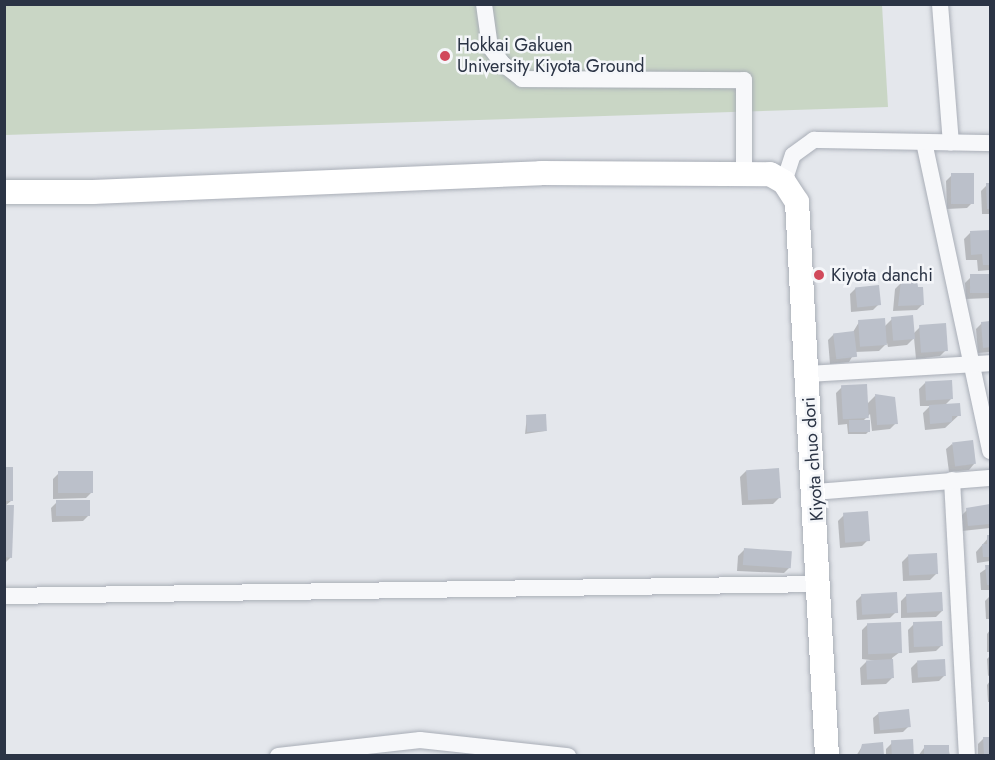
<!DOCTYPE html>
<style>
body{margin:0}
#map{position:relative;width:995px;height:760px;overflow:hidden;background:#e4e7ec;font-family:Jost,sans-serif}
div>[style]{position:absolute}
[style*='--x']{left:calc(var(--x)*1px);top:calc(var(--y)*1px);width:calc(var(--w)*1px);rotate:calc(var(--a)*1deg)}
.green>*{inset:0;background:#c9d6c5}
.shadow>*{inset:0;background:#0003}
.building>*{inset:0;background:#bbc0ca;transform-origin:0 0}
.roads{filter:drop-shadow(0 0 2px #a9aeb7) drop-shadow(0 0 2px #a9aeb7)}
.street>*{height:16px;margin:-8px;padding:0 8px;transform-origin:8px;border-radius:8px;background:#f7f8fa}
.secondary>*{height:24px;margin:-12px;padding:0 12px;transform-origin:12px;border-radius:12px;background:#fff}
.dots>*{width:16px;height:16px;translate:-50% -50%;box-sizing:border-box;border:3px solid #f4f6f9;border-radius:50%}
span{translate:-50% -50%;white-space:nowrap;text-align:center;line-height:1.15;-webkit-text-stroke:5px #f4f6f9;paint-order:stroke}
.poi-label{font-size:18px;color:#2b3445}
.left{translate:0 -50%;text-align:left}
.street-label{font-size:18px;color:#2b3445}
.frame{position:absolute;inset:0;border:6px solid #2b3445;pointer-events:none}
</style>
<div id="map">
<div class="green">
<i style="clip-path:polygon(4px 5px,882px 5px,888px 107px,5px 135px)"></i>
</div>
<div class="shadow">
<i style="clip-path:polygon(952px 175px,973px 202px,967px 208px,947px 209px,946px 181px)"></i>
<i style="clip-path:polygon(987px 185px,990px 185px,990px 214px,982px 214px,981px 191px)"></i>
<i style="clip-path:polygon(990px 231px,990px 270px,978px 271px,977px 260px,966px 260px,964px 239px,970px 233px)"></i>
<i style="clip-path:polygon(990px 276px,990px 298px,966px 299px,965px 283px,971px 277px)"></i>
<i style="clip-path:polygon(901px 283px,923px 304px,917px 310px,893px 311px,895px 289px)"></i>
<i style="clip-path:polygon(856px 288px,879px 304px,873px 310px,851px 312px,850px 294px)"></i>
<i style="clip-path:polygon(892px 319px,913px 334px,920px 327px,946px 350px,940px 356px,916px 359px,914px 338px,907px 345px,888px 347px,887px 343px,879px 351px,855px 352px,849px 362px,830px 364px,828px 340px,834px 334px,853px 332px,859px 322px,884px 327px)"></i>
<i style="clip-path:polygon(982px 323px,990px 323px,990px 352px,978px 353px,976px 329px)"></i>
<i style="clip-path:polygon(925px 383px,951px 399px,945px 405px,959px 415px,945px 428px,925px 430px,923px 413px,930px 406px,920px 406px,919px 389px)"></i>
<i style="clip-path:polygon(842px 387px,867px 404px,875px 396px,894px 399px,896px 423px,890px 429px,872px 431px,870px 414px,862px 422px,869px 431px,866px 434px,848px 434px,847px 424px,838px 425px,836px 393px)"></i>
<i style="clip-path:polygon(527px 416px,545px 431px,525px 434px)"></i>
<i style="clip-path:polygon(952px 444px,974px 464px,969px 470px,949px 472px,946px 449px)"></i>
<i style="clip-path:polygon(4px 468px,11px 501px,5px 506px,11px 557px,5px 563px)"></i>
<i style="clip-path:polygon(746px 471px,779px 498px,773px 504px,742px 505px,740px 477px)"></i>
<i style="clip-path:polygon(59px 473px,92px 492px,86px 498px,53px 499px,53px 479px)"></i>
<i style="clip-path:polygon(57px 502px,89px 515px,83px 521px,52px 522px,51px 508px)"></i>
<i style="clip-path:polygon(990px 505px,990px 528px,962px 531px,961px 516px,967px 510px)"></i>
<i style="clip-path:polygon(844px 515px,868px 540px,862px 546px,840px 548px,838px 521px)"></i>
<i style="clip-path:polygon(990px 536px,990px 561px,977px 563px,976px 552px)"></i>
<i style="clip-path:polygon(744px 550px,790px 567px,784px 573px,737px 571px,738px 556px)"></i>
<i style="clip-path:polygon(908px 556px,936px 574px,930px 580px,903px 581px,902px 562px)"></i>
<i style="clip-path:polygon(990px 566px,990px 590px,981px 590px,980px 573px)"></i>
<i style="clip-path:polygon(862px 595px,896px 612px,890px 618px,857px 620px,856px 601px)"></i>
<i style="clip-path:polygon(907px 595px,942px 611px,936px 617px,901px 618px,901px 601px)"></i>
<i style="clip-path:polygon(990px 596px,990px 619px,986px 619px,985px 601px)"></i>
<i style="clip-path:polygon(868px 624px,900px 652px,892px 658px,892px 678px,886px 684px,861px 685px,860px 668px,866px 662px,878px 661px,862px 659px,862px 630px)"></i>
<i style="clip-path:polygon(914px 624px,942px 645px,936px 651px,909px 653px,908px 630px)"></i>
<i style="clip-path:polygon(990px 630px,990px 652px,987px 652px,987px 634px)"></i>
<i style="clip-path:polygon(990px 656px,990px 675px,988px 676px,987px 659px)"></i>
<i style="clip-path:polygon(917px 662px,945px 675px,939px 681px,912px 683px,911px 668px)"></i>
<i style="clip-path:polygon(990px 681px,990px 702px,988px 702px,987px 685px)"></i>
<i style="clip-path:polygon(879px 713px,909px 726px,903px 732px,874px 734px,873px 718px)"></i>
<i style="clip-path:polygon(984px 738px,990px 738px,990px 756px,978px 756px,978px 744px)"></i>
<i style="clip-path:polygon(892px 743px,913px 756px,886px 756px,886px 749px)"></i>
<i style="clip-path:polygon(863px 745px,883px 756px,856px 756px)"></i>
<i style="clip-path:polygon(948px 746px,950px 756px,918px 756px,924px 748px)"></i>
</div>
<div class="building">
<i style="left:951px;top:173px;width:23px;height:31px"></i>
<i style="clip-path:polygon(986px 183px,990px 183px,990px 209px,987px 209px)"></i>
<i style="clip-path:polygon(990px 230px,990px 265px,983px 265px,982px 254px,971px 255px,970px 231px)"></i>
<i style="left:990px;top:274px;width:19px;height:20px;rotate:90deg"></i>
<i style="clip-path:polygon(917px 280px,918px 287px,923px 287px,924px 305px,898px 306px,901px 281px)"></i>
<i style="left:879px;top:285px;width:20px;height:24px;rotate:84deg"></i>
<i style="left:913px;top:315px;width:24px;height:22px;rotate:85deg"></i>
<i style="left:885px;top:318px;width:27px;height:27px;rotate:86deg"></i>
<i style="clip-path:polygon(990px 321px,990px 347px,983px 348px,981px 322px)"></i>
<i style="left:946px;top:323px;width:28px;height:27px;rotate:86deg"></i>
<i style="left:854px;top:331px;width:26px;height:21px;rotate:83deg"></i>
<i style="left:952px;top:380px;width:19px;height:27px;rotate:87deg"></i>
<i style="left:867px;top:384px;width:34px;height:26px;rotate:87deg"></i>
<i style="clip-path:polygon(875px 394px,895px 397px,898px 424px,877px 425px)"></i>
<i style="clip-path:polygon(960px 403px,961px 416px,952px 416px,952px 422px,930px 424px,929px 405px)"></i>
<i style="left:546px;top:414px;width:17px;height:20px;rotate:87deg"></i>
<i style="left:870px;top:420px;width:12px;height:21px;rotate:90deg"></i>
<i style="left:973px;top:440px;width:24px;height:21px;rotate:83deg"></i>
<i style="left:4px;top:467px;width:9px;height:34px"></i>
<i style="left:779px;top:468px;width:30px;height:33px;rotate:86deg"></i>
<i style="left:93px;top:471px;width:22px;height:35px;rotate:90deg"></i>
<i style="left:90px;top:500px;width:16px;height:34px;rotate:90deg"></i>
<i style="clip-path:polygon(990px 504px,990px 524px,968px 526px,966px 508px)"></i>
<i style="clip-path:polygon(4px 505px,14px 505px,12px 558px,4px 557px)"></i>
<i style="left:868px;top:511px;width:30px;height:25px;rotate:86deg"></i>
<i style="clip-path:polygon(987px 535px,990px 535px,990px 557px,983px 557px,982px 544px,987px 544px)"></i>
<i style="left:744px;top:548px;width:48px;height:17px;rotate:4deg"></i>
<i style="left:937px;top:553px;width:21px;height:29px;rotate:87deg"></i>
<i style="clip-path:polygon(985px 565px,990px 565px,990px 585px,987px 585px)"></i>
<i style="left:897px;top:592px;width:21px;height:36px;rotate:87deg"></i>
<i style="left:942px;top:592px;width:19px;height:36px;rotate:87deg"></i>
<i style="left:942px;top:621px;width:25px;height:29px;rotate:88deg"></i>
<i style="left:901px;top:622px;width:31px;height:34px;rotate:88deg"></i>
<i style="left:893px;top:659px;width:19px;height:27px;rotate:87deg"></i>
<i style="left:945px;top:659px;width:17px;height:28px;rotate:87deg"></i>
<i style="left:909px;top:709px;width:18px;height:31px;rotate:84deg"></i>
<i style="clip-path:polygon(983px 737px,990px 737px,990px 756px,984px 756px)"></i>
<i style="left:913px;top:739px;width:17px;height:22px;rotate:87deg"></i>
<i style="clip-path:polygon(883px 742px,884px 756px,859px 756px,862px 744px)"></i>
<i style="left:949px;top:745px;width:11px;height:25px;rotate:90deg"></i>
</div>
<div class="roads">
<div class="street">
<i style="--x:484;--y:4;--w:43;--a:82.1"></i>
<i style="--x:490;--y:47;--w:21;--a:53"></i>
<i style="--x:503;--y:64;--w:24;--a:38"></i>
<i style="--x:522;--y:79;--w:222;--a:0.3"></i>
<i style="--x:744;--y:80;--w:94;--a:90"></i>
<i style="--x:940;--y:4;--w:139;--a:85.5"></i>
<i style="--x:924;--y:142;--w:316;--a:77.9"></i>
<i style="--x:784;--y:182;--w:28;--a:-72"></i>
<i style="--x:793;--y:155;--w:26;--a:-36"></i>
<i style="--x:814;--y:140;--w:176;--a:1"></i>
<i style="--x:807;--y:374;--w:183;--a:-3.4"></i>
<i style="--x:952;--y:480;--w:276;--a:86.9"></i>
<i style="--x:815;--y:492;--w:176;--a:-4.6"></i>
<i style="--x:4;--y:596;--w:817;--a:-0.84"></i>
<i style="--x:278;--y:756;--w:143;--a:-6.4"></i>
<i style="--x:420;--y:740;--w:149;--a:6.2"></i>
</div>
<div class="secondary">
<i style="--x:4;--y:192;--w:89;--a:0"></i>
<i style="--x:93;--y:192;--w:448;--a:-2.4"></i>
<i style="--x:541;--y:173;--w:229;--a:0.3"></i>
<i style="--x:770;--y:174;--w:16;--a:30"></i>
<i style="--x:784;--y:182;--w:24;--a:57"></i>
<i style="--x:797;--y:202;--w:555;--a:86.9"></i>
</div>
</div>
<div class="dots">
<i style="left:445px;top:56px;background:#d1495b"></i>
<i style="left:819px;top:275px;background:#d1495b"></i>
</div>
<div class="poi-label">
<span class="left" style="left:457px;top:56px">Hokkai Gakuen<br>University Kiyota Ground</span>
<span class="left" style="left:831px;top:275px">Kiyota danchi</span>
</div>
<div class="street-label">
<span style="left:813px;top:459px;rotate:-94deg">Kiyota chuo dori</span>
</div>
<div class="frame"></div>
</div>
